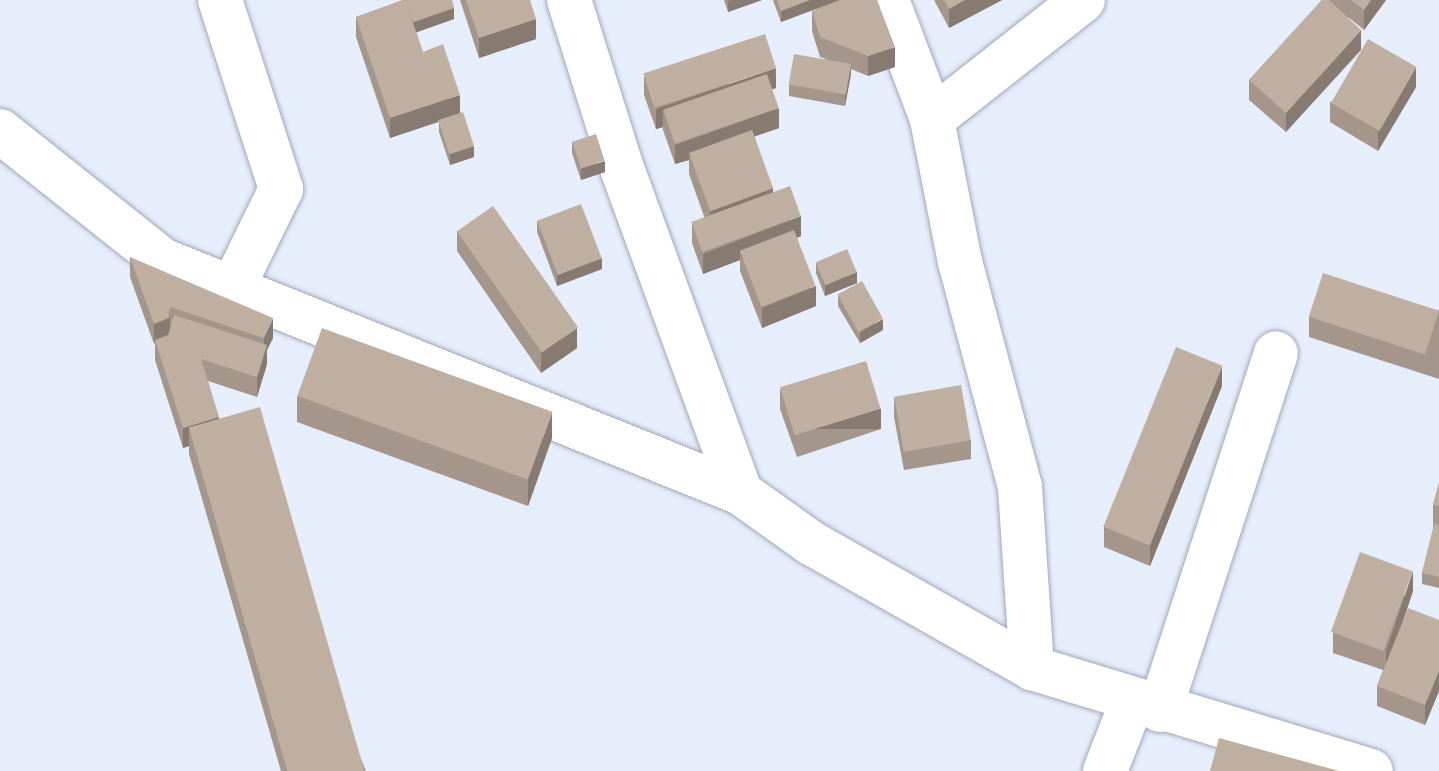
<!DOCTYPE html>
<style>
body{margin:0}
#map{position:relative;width:1439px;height:771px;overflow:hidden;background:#e6edfb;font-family:Bitter,serif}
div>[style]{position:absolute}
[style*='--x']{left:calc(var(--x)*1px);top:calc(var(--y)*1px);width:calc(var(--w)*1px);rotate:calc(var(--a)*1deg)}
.roads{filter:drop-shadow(0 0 2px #a0a8ba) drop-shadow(0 0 2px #a0a8ba)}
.minor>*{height:44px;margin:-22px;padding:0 22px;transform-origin:22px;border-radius:22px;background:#fff}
.wall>*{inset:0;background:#a4968a}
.shaded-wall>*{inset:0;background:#867a71;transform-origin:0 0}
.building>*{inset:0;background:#bfafa1;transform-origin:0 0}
span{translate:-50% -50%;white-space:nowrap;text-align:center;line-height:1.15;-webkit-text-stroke:8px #f8fafe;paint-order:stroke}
</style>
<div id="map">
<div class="roads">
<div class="minor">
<i style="--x:220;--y:0;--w:199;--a:72.1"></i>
<i style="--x:281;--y:189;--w:107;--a:116.1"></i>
<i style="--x:569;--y:0;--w:171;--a:72.6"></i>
<i style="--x:620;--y:163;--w:351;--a:69.9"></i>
<i style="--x:887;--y:0;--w:127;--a:69.3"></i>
<i style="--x:0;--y:131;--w:207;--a:38.5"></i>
<i style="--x:162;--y:260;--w:624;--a:21.92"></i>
<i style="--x:741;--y:493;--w:86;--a:35.5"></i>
<i style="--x:811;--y:543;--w:254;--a:29.5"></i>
<i style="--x:1032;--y:668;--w:354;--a:16.9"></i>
<i style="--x:1032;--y:668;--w:181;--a:-93.8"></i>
<i style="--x:1020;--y:487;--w:233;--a:-104.9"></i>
<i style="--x:960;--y:262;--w:146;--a:-101.1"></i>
<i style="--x:932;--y:119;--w:192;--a:-38.2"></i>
<i style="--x:1160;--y:710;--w:375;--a:-72"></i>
<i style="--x:1105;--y:771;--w:74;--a:-68.6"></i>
</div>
</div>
<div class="wall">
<i style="clip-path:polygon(403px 0,452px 0,454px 19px,416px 32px,423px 52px,460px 113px,474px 157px,450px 165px,439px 132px,439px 122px,390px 138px,356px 37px,356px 17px)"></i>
<i style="clip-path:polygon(460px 0,530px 0,536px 39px,479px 58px)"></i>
<i style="clip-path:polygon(724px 0,762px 0,728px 12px)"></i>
<i style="clip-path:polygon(773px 0,877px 0,895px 67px,868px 76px,851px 69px,845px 106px,789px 96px,789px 85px,826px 59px,820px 57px,812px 31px,812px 11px,831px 3px,781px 22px)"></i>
<i style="clip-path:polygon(934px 0,1002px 0,949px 28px)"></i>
<i style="clip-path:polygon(1322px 0,1386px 0,1364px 30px,1348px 17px,1286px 132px,1249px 100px,1249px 80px)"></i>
<i style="clip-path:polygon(644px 76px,776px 88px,772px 89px,779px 128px,754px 136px,773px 193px,801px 236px,797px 238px,816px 306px,762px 328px,740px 271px,740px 260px,703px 274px,692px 243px,692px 224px,705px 219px,689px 174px,689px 160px,675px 164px,663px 130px,663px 127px,656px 129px,644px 95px)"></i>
<i style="clip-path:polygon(1416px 87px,1378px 151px,1330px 122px,1330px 102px)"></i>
<i style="clip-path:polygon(572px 142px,605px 172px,581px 180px,572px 153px)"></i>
<i style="clip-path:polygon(537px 221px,602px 269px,557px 286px,537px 232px)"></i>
<i style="clip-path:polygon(457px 231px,577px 348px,541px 373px,457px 251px)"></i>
<i style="clip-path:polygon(130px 257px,273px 338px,267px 350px,267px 364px,257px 397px,208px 381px,219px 420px,366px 771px,281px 771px,189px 454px,189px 446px,183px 448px,155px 360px,155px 343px,154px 344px,130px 277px)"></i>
<i style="clip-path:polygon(816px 262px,857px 283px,825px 296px,816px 273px)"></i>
<i style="clip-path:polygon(838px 295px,883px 330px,860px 343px,838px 306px)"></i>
<i style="clip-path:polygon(1439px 310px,1439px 379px,1309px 337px,1309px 317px)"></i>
<i style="clip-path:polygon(1222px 386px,1150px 566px,1104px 547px,1104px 527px)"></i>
<i style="clip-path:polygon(780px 389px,881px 429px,797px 457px,780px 409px)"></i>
<i style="clip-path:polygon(297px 396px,552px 438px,528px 506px,297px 422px)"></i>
<i style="clip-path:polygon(894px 397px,971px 440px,971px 459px,904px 470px,894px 417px)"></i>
<i style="clip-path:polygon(1439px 483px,1439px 588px,1422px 584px,1422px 573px,1433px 530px,1433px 505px)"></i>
<i style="clip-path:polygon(1413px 591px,1403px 621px,1439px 620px,1439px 691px,1425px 725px,1377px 706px,1377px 686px,1383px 670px,1333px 653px,1333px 633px)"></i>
</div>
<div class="shaded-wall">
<i style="clip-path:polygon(732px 0,762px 0,728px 12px,728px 1px)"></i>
<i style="clip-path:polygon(810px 0,840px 0,781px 22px,781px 11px)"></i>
<i style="clip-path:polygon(965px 0,1002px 0,949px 28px,949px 9px)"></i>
<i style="clip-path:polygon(1371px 0,1386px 0,1364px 30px,1364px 10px)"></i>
<i style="clip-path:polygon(454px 8px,454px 19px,412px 34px,412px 23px)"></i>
<i style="clip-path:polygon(536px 19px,536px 39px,479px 58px,479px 38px)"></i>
<i style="clip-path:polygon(1361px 30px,1361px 50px,1286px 132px,1286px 113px)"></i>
<i style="clip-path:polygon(895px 47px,895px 67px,868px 76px,868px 56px)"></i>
<i style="clip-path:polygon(851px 64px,851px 75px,845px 106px,845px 95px)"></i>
<i style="clip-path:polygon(1416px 67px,1416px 87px,1378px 151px,1378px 131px)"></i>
<i style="clip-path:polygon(776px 68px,776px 88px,668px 125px,663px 111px,663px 127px,656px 129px,656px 109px)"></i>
<i style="clip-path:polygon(460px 95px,460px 114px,390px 138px,390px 118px)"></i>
<i style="clip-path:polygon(779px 108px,779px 128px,691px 159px,689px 154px,689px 160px,675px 164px,675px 145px)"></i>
<i style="clip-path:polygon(474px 146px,474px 157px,450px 165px,450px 154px)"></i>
<i style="clip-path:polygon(605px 161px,605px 172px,581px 180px,581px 169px)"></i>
<i style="clip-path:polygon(773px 188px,773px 207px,710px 231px,710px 211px)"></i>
<i style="clip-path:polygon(801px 216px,801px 236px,742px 259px,740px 251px,740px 260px,703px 274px,703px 254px)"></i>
<i style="clip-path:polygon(602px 258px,602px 269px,557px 286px,557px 275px)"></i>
<i style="clip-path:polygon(857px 272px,857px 283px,825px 296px,825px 285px)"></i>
<i style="clip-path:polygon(816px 286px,816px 306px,762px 328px,762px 308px)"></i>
<i style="clip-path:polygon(170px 307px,170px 327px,169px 338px,155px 340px,154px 344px,154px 324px)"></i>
<i style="clip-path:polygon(273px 318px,273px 338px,267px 350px,267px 364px,257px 397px,257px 377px,264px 355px,264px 338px)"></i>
<i style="clip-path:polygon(883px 319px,883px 330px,860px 343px,860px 332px)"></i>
<i style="clip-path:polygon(577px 328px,577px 348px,541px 373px,541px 353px)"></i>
<i style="clip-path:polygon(1222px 366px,1222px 386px,1150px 566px,1150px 546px)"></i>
<i style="left:881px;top:409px;width:20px;height:89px;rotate:90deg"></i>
<i style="clip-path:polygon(552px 412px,552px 438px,528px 506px,528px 480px)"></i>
<i style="clip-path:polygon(219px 417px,219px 437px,189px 428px,189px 446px,183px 448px,183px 428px)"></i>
<i style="clip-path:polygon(1413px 571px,1413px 591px,1386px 671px,1386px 651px)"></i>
<i style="clip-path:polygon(1439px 671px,1439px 691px,1425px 725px,1425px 705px)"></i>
</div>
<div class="building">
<i style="clip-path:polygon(405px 0,423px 52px,443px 44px,460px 95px,390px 118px,356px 17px)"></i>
<i style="clip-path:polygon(405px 0,452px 0,454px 8px,413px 22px)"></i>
<i style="clip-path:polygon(466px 0,530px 0,536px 19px,479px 38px)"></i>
<i style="clip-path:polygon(777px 0,810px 0,781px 11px)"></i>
<i style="clip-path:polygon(840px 0,877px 0,895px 47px,868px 56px,820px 37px,812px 11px)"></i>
<i style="clip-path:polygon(944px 0,965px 0,949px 9px)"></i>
<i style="clip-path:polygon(1322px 0,1329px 0,1361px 30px,1286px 113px,1249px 80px)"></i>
<i style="clip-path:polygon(1351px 0,1371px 0,1364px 10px)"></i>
<i style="left:765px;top:34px;width:36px;height:128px;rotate:72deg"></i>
<i style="left:1368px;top:39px;width:56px;height:74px;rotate:30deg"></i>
<i style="left:794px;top:54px;width:58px;height:31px;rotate:10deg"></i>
<i style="left:767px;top:74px;width:36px;height:110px;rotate:71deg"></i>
<i style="left:463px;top:112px;width:36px;height:26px;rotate:72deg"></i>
<i style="left:752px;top:130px;width:62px;height:67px;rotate:70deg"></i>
<i style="left:596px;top:134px;width:28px;height:25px;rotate:72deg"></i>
<i style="left:790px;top:186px;width:32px;height:105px;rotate:70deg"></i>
<i style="left:581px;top:204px;width:58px;height:47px;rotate:69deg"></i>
<i style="left:493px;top:206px;width:148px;height:44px;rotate:55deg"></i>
<i style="left:794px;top:230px;width:60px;height:58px;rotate:69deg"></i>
<i style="left:847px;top:249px;width:25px;height:34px;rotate:67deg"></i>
<i style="clip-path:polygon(130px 257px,273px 318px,264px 338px,170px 307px,169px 318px,154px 324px)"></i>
<i style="left:1323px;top:273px;width:122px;height:46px;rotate:18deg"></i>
<i style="left:862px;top:281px;width:43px;height:28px;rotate:61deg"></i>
<i style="clip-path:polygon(174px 315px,267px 345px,257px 377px,201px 359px,219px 417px,183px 428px,155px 340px,168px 335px)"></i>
<i style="left:322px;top:328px;width:245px;height:72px;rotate:20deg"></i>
<i style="left:1176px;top:347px;width:50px;height:194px;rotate:22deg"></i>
<i style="left:866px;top:361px;width:50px;height:90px;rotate:73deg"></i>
<i style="left:961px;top:385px;width:56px;height:68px;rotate:80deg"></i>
<i style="left:260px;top:407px;width:379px;height:74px;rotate:74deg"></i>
<i style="clip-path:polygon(1439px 483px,1439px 506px,1433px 505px)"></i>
<i style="clip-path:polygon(1434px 524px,1439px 525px,1439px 577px,1422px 573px)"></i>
<i style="left:1360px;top:552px;width:56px;height:85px;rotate:20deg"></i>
<i style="clip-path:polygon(1408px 608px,1439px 620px,1439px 671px,1425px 705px,1377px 686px)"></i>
<i style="clip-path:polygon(1219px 738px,1339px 771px,1210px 771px)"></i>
</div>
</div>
